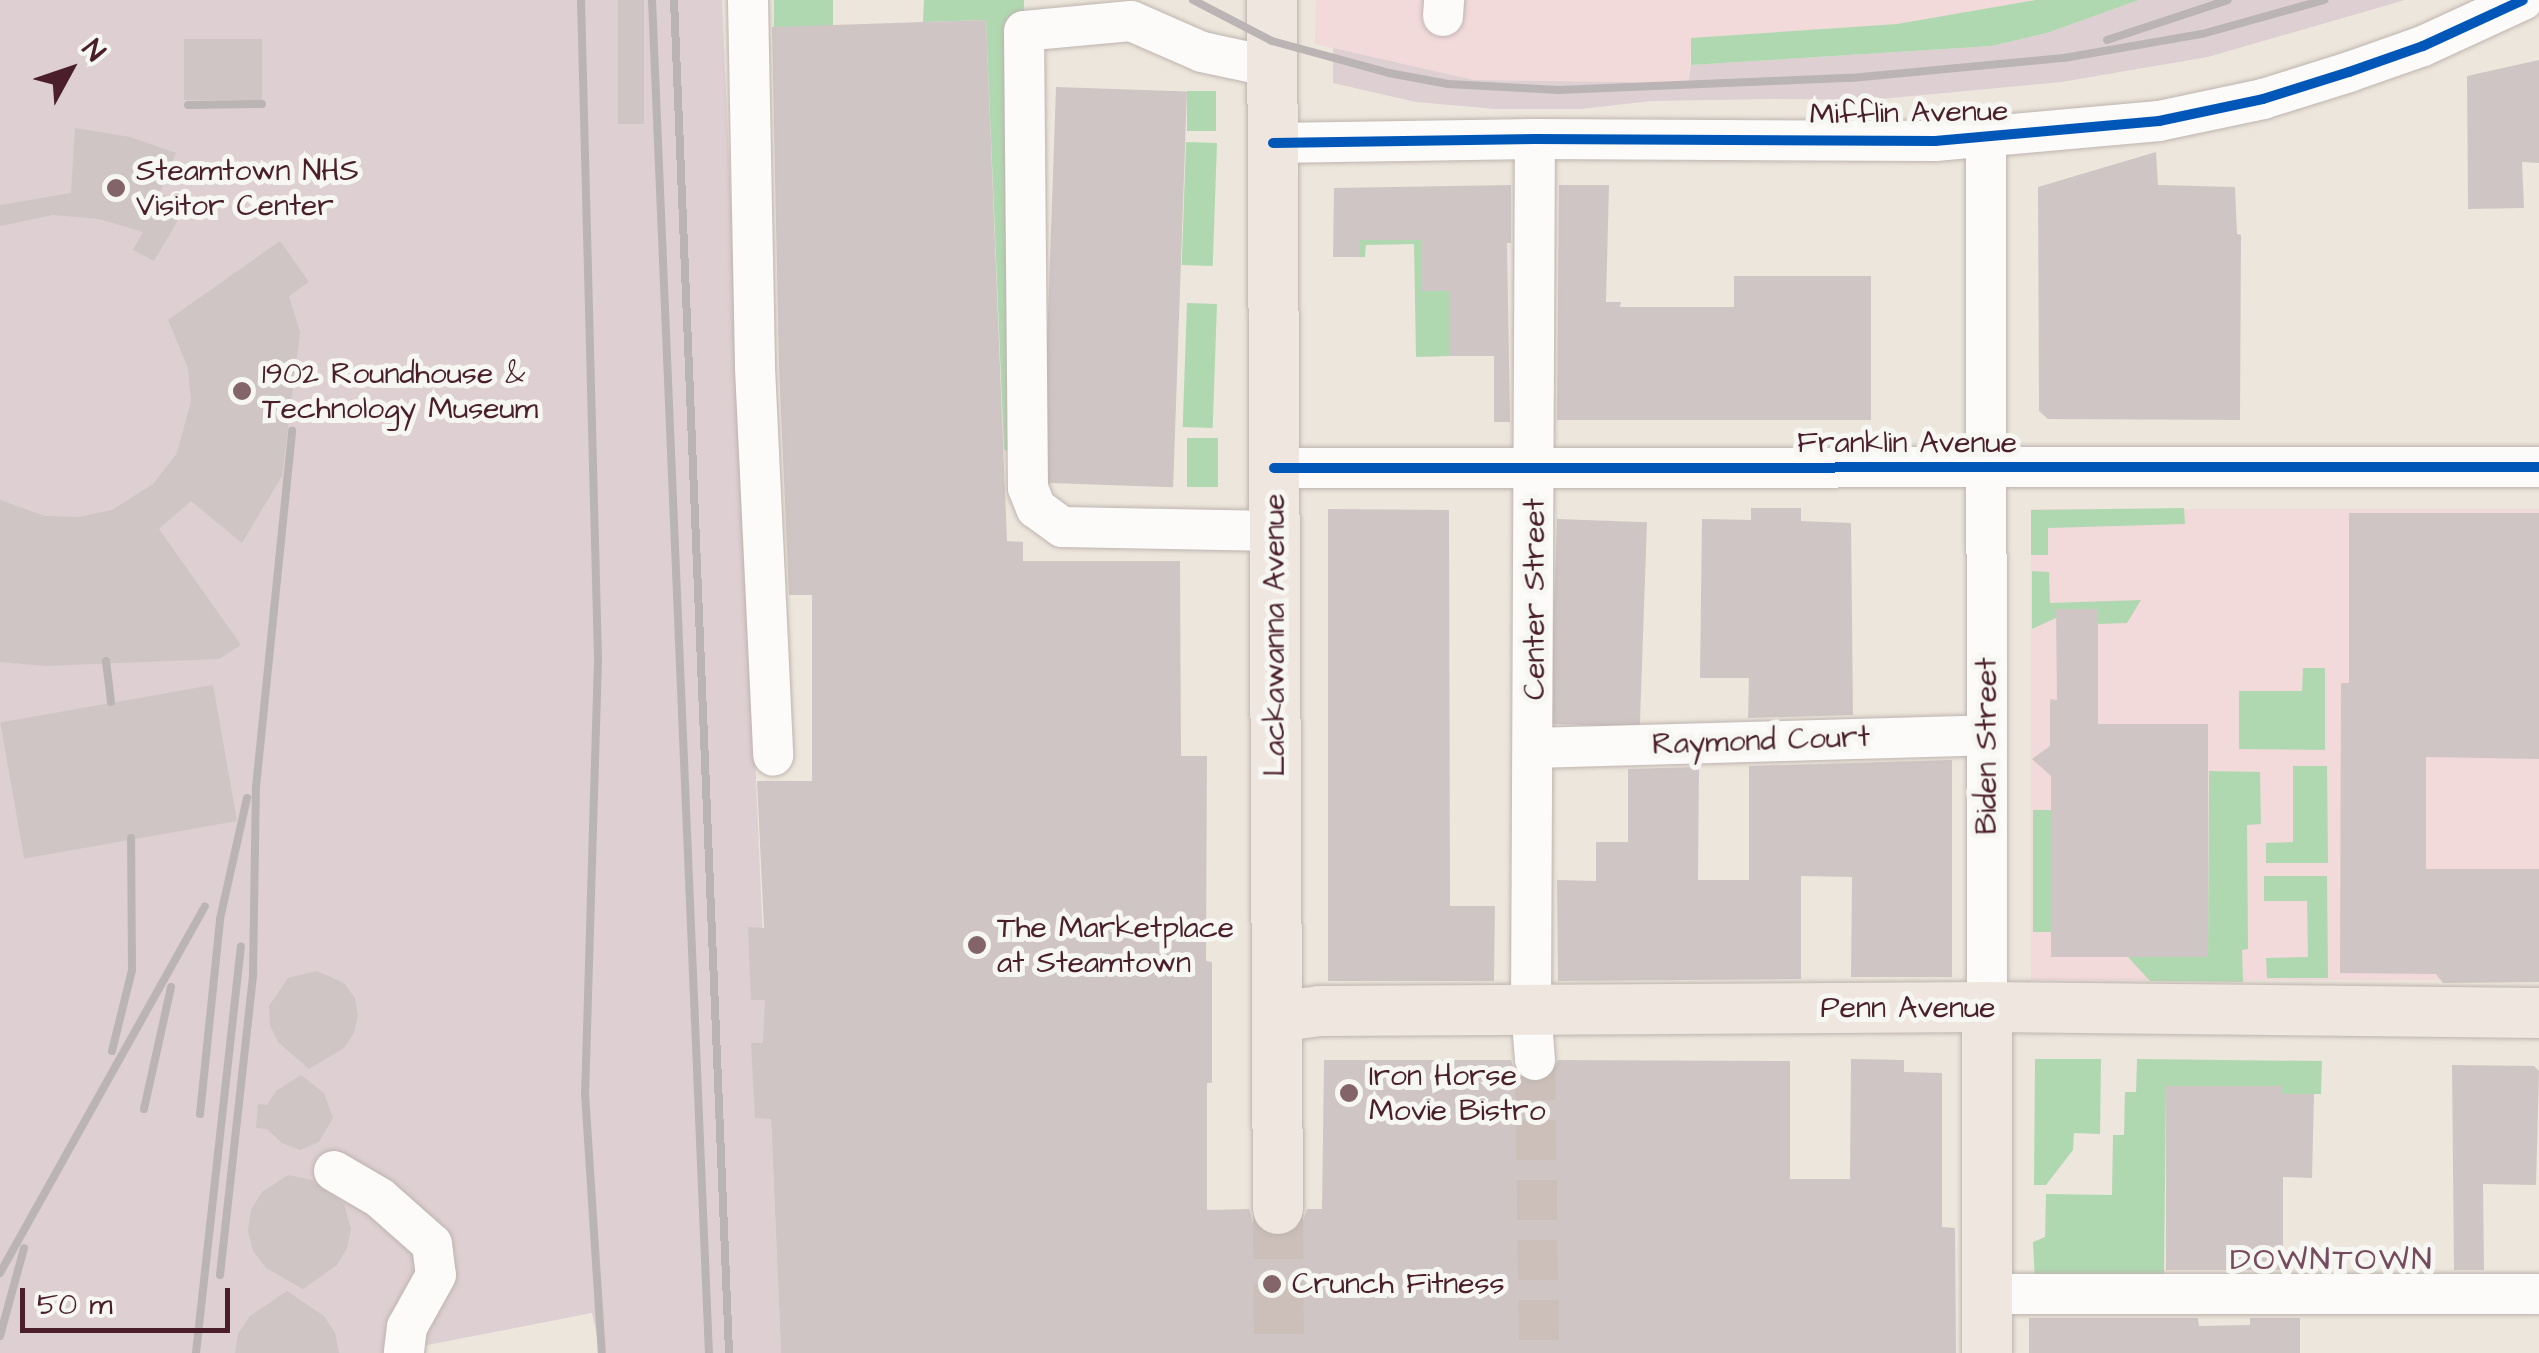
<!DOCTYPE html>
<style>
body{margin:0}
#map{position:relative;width:2539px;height:1353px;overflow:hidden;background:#ede6dc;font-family:"Architects Daughter",sans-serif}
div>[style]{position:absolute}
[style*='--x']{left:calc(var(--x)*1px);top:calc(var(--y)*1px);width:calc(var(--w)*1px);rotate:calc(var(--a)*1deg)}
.built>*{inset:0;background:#f2d9da;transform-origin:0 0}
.industrial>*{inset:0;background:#decfd2}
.green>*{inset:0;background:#b0d8b0;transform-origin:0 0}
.building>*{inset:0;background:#cfc5c5;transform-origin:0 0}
.minor-tunnel>*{height:40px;margin-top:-20px;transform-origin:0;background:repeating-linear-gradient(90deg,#ccbeb9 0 40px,transparent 0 60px)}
.major-tunnel>*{height:50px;margin-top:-25px;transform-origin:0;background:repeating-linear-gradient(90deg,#ccbeb9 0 50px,transparent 0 75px)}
.roads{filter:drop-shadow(0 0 2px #bdb4af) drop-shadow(0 0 2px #bdb4af)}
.minor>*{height:40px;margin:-20px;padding:0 20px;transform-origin:20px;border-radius:20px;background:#fcfbfa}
.major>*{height:50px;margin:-25px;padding:0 25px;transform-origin:25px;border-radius:25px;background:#efe6df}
.rail>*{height:8px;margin:-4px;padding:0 4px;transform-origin:4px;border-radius:4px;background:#bab4b4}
.cycleway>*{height:10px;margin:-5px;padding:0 5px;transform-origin:5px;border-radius:5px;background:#0057b8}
.dots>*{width:28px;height:28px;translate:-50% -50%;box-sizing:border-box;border:5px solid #f6f6f2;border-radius:50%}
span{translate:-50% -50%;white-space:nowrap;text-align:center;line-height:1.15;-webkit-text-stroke:10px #f6f6f2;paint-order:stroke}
.street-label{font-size:30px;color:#4a1f2b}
.poi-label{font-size:30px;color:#4a1f2b}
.left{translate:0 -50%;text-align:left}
.neighbourhood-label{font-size:32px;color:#754b5d;letter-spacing:2.5px}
.north{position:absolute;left:20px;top:20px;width:100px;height:100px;-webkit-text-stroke:8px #f6f6f2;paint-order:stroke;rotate:50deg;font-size:28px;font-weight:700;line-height:40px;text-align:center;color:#4a1f2b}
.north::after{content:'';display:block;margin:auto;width:35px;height:45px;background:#4a1f2b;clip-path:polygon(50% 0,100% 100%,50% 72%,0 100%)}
.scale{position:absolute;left:20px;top:1288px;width:210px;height:45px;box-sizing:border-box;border:5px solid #4a1f2b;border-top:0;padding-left:12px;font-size:30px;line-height:35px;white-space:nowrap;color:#4a1f2b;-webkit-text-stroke:8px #f6f6f2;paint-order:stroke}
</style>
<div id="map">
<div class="built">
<i style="clip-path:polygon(1316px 0,2036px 0,1897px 24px,1692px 38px,1688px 83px,1474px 80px,1315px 44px)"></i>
<i style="left:2539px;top:509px;width:471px;height:508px;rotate:90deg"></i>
</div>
<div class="industrial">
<i style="clip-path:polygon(0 0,722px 0,781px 1353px,601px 1353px,592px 1313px,422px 1346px,422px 1353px,0 1353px)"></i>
<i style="clip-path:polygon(2139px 0,2405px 0,2208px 57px,2061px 82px,1870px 100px,1769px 99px,1651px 101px,1581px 109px,1495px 109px,1416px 102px,1333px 83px,1333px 48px,1474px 80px,1688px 83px,1691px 65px,1992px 46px,2047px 33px)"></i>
</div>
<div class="green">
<i style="left:774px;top:0;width:59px;height:27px"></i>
<i style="clip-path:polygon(924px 0,1024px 0,1016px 451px,1004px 450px,986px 20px,923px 22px)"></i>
<i style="clip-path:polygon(2036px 0,2139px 0,2047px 33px,1992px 46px,1691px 65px,1691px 38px,1897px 24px)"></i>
<i style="left:1187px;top:91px;width:29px;height:40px"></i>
<i style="left:1186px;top:142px;width:31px;height:123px;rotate:2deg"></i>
<i style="clip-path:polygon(1359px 240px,1421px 240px,1421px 290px,1450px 291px,1450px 356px,1416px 357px,1414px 244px,1366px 245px,1365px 257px,1359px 257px)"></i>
<i style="left:1187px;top:303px;width:30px;height:124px;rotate:2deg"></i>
<i style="left:1187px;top:438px;width:31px;height:49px"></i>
<i style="clip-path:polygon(2184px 508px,2185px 524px,2048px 528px,2048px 555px,2031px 555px,2031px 510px)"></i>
<i style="clip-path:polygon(2032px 571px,2049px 572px,2050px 603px,2141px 600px,2127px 623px,2098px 624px,2097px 609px,2056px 609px,2056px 618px,2032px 629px)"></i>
<i style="clip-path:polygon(2303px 668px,2325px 668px,2325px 750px,2239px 749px,2239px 691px,2302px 691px)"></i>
<i style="clip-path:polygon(2293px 766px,2327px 766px,2328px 863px,2266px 863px,2266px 843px,2293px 842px)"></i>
<i style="clip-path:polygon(2209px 771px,2260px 772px,2261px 824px,2247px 825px,2248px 949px,2242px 950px,2243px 982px,2150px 981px,2128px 957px,2208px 957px)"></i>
<i style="left:2033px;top:810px;width:18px;height:122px"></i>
<i style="clip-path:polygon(2264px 876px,2327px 876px,2328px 978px,2267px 978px,2266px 958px,2308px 957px,2307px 901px,2264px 901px)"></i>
<i style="clip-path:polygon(2035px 1059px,2101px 1059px,2100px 1134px,2074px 1133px,2073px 1150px,2046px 1185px,2034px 1185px)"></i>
<i style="clip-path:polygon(2137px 1059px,2322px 1061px,2321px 1094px,2282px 1094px,2281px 1086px,2166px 1086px,2164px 1280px,2035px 1283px,2033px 1242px,2045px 1237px,2046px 1194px,2112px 1195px,2113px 1135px,2124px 1135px,2125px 1092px,2136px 1092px)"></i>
</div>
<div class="building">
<i style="left:618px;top:0;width:26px;height:124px"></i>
<i style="clip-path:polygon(986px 20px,1007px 541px,1023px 542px,1023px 561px,1180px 561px,1181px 756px,1207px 756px,1206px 961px,1212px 962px,1212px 1083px,1207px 1083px,1207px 1210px,1249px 1209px,1253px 1223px,1263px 1233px,1279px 1238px,1302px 1224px,1307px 1209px,1322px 1209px,1324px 1060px,1511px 1060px,1516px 1074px,1536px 1084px,1549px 1079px,1558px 1060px,1790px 1061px,1790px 1179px,1850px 1179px,1851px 1059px,1904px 1060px,1904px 1072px,1942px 1073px,1942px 1227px,1955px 1228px,1956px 1353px,781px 1353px,771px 1119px,755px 1118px,751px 1043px,763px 1043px,765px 1000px,751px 1000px,748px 927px,764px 928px,757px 781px,812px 781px,812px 595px,789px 595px,779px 367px,772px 27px)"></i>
<i style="left:184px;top:39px;width:78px;height:61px"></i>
<i style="clip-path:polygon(2539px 60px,2539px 163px,2522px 162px,2524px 208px,2468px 209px,2467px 76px)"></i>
<i style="left:1056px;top:87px;width:131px;height:396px;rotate:2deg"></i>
<i style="clip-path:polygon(75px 128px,130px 137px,176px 153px,160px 192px,185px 208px,154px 261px,133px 250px,143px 232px,99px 219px,53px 215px,0 226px,0 205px,71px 193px)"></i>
<i style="clip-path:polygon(2156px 152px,2158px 185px,2235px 187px,2237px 234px,2241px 235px,2240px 420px,2048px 419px,2039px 411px,2038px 187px)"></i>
<i style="clip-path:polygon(1511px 185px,1511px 243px,1507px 243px,1510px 422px,1494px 422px,1494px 356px,1450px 356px,1450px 291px,1421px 291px,1421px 240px,1359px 240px,1359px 257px,1333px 257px,1334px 188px)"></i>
<i style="clip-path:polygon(1559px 185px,1609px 185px,1606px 302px,1621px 302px,1620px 307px,1734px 307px,1734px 276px,1871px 276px,1871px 420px,1557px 420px)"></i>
<i style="clip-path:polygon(280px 241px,309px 282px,289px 296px,300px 332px,282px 476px,242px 543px,191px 501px,159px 529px,241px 645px,219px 659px,46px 666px,0 662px,0 500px,45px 516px,79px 517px,112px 510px,153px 484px,177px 453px,191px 401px,188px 368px,168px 320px)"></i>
<i style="clip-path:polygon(1751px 508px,1801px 508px,1801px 521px,1851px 523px,1853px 715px,1748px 718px,1749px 678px,1700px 678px,1702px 519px,1751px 520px)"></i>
<i style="clip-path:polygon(1328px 509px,1449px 510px,1450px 906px,1495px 906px,1494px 981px,1328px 981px)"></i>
<i style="clip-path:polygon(2349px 513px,2539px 513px,2539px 759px,2426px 757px,2426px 869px,2539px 869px,2539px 982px,2443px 983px,2436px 974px,2340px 973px,2341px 683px,2349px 683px)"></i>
<i style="left:1557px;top:519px;width:90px;height:205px;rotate:2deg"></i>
<i style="clip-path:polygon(2056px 609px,2098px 609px,2098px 724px,2208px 724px,2208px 957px,2051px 957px,2051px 776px,2032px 759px,2050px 746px,2050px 699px,2057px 700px)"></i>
<i style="left:213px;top:685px;width:138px;height:216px;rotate:80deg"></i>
<i style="clip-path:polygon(1952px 760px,1952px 977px,1851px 977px,1852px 877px,1801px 876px,1801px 979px,1558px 981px,1557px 880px,1596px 881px,1596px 842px,1628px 842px,1628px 769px,1699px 767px,1698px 880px,1749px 880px,1749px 766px)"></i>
<i style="clip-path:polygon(317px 971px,344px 983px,355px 998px,358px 1016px,354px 1033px,344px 1048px,309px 1069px,278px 1042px,270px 1025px,269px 1006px,288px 978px)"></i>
<i style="clip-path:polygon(2452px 1065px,2534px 1066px,2539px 1071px,2536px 1185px,2483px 1184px,2484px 1270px,2454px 1270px)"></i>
<i style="clip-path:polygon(301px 1075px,324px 1093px,333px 1118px,319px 1142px,300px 1150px,282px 1143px,267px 1129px,256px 1128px,258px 1104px,267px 1105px,276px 1091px)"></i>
<i style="clip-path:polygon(2166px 1086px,2282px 1086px,2282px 1094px,2314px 1094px,2312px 1178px,2283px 1177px,2283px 1270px,2166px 1270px)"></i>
<i style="clip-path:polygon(288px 1175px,312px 1180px,344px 1204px,351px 1229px,347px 1248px,337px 1265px,303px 1289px,266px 1268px,253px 1251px,248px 1231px,251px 1210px,262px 1192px)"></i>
<i style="clip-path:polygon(287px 1291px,324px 1316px,335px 1333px,339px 1353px,235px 1353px,238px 1334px,250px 1316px)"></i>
<i style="clip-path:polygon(2029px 1318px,2198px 1318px,2199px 1326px,2250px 1325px,2250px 1318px,2300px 1318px,2300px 1353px,2029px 1353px)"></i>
</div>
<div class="minor-tunnel">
<i style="--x:1535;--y:1060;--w:293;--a:89.2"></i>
</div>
<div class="major-tunnel">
<i style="--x:1278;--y:1209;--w:144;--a:89.6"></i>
</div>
<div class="roads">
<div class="minor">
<i style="--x:748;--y:0;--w:368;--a:88.9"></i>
<i style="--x:755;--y:368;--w:388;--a:87.3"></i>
<i style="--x:1443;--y:16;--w:16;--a:-86"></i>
<i style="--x:1272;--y:67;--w:72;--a:-167.9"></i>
<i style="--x:1202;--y:52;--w:77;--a:-156.4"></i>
<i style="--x:1131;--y:21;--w:107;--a:174.7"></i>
<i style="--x:1024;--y:31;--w:457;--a:89.5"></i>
<i style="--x:1028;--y:488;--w:22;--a:68"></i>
<i style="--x:1036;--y:508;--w:32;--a:36"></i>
<i style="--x:1062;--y:527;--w:213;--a:1.1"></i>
<i style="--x:1986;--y:138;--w:869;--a:89.93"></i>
<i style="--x:1273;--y:143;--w:262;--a:-0.9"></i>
<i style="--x:1535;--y:139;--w:400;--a:0.3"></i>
<i style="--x:1935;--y:141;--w:225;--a:-5.1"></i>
<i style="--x:2159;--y:121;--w:106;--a:-11.9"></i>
<i style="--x:2263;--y:99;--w:90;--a:-17.4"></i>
<i style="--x:2349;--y:72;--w:78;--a:-19.4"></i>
<i style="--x:2423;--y:46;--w:110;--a:-24.7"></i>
<i style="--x:1274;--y:468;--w:1265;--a:-0.05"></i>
<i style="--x:1535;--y:748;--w:452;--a:-1.6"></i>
<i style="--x:1535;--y:1060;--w:51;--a:-94.5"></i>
<i style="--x:1531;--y:1009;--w:870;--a:-89.74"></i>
<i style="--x:334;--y:1171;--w:53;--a:30.4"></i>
<i style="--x:380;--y:1198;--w:69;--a:41.5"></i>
<i style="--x:432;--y:1244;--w:31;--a:83"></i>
<i style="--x:436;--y:1275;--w:60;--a:119.1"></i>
<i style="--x:407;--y:1327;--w:26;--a:97"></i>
<i style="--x:1987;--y:1294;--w:552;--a:0"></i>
</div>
<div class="major">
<i style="--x:1272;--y:0;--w:1209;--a:89.72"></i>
<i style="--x:1277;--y:1017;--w:43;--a:-7.9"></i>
<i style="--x:1320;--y:1011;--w:667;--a:-0.34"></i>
<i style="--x:1987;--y:1007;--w:552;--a:0.62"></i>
<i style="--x:1987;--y:1353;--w:346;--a:-90"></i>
</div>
</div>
<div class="rail">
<i style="--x:581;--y:0;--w:660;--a:88.52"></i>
<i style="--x:598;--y:660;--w:433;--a:91.7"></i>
<i style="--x:585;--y:1093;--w:261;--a:86.3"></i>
<i style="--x:652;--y:0;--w:1354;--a:87.59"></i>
<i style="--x:674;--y:0;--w:1354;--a:87.67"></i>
<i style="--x:1193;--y:0;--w:89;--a:27.4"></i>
<i style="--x:1272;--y:41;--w:121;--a:15.3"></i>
<i style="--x:1389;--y:73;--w:60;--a:10.6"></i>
<i style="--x:1448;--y:84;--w:111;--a:3.1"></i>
<i style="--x:1559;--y:90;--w:292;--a:-2.4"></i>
<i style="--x:1851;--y:78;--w:214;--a:-5.4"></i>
<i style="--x:2064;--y:58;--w:140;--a:-9.9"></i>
<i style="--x:2202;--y:34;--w:127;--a:-15.6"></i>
<i style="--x:2107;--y:40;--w:127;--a:-18.3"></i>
<i style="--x:188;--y:105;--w:74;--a:-0.8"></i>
<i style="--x:106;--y:661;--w:41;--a:83"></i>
<i style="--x:112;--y:1051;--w:83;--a:-76.1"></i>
<i style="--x:132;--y:970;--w:132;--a:-90.4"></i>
<i style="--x:144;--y:1109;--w:125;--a:-77.5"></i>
<i style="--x:200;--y:1114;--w:196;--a:-84.1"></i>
<i style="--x:220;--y:919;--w:124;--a:-77.4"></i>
<i style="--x:0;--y:1273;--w:420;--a:-60.8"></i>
<i style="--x:220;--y:1275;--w:303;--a:-83.7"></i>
<i style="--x:253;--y:974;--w:187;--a:-89.1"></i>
<i style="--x:256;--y:787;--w:358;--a:-84.2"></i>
<i style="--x:0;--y:1336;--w:91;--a:-74.7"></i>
<i style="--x:196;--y:1353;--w:409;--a:-83.7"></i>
</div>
<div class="cycleway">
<i style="--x:1273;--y:143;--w:262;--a:-0.9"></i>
<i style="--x:1535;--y:139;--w:400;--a:0.3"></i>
<i style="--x:1935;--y:141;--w:225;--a:-5.1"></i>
<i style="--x:2159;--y:121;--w:106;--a:-11.9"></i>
<i style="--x:2263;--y:99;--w:90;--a:-17.4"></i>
<i style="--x:2349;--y:72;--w:78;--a:-19.4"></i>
<i style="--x:2423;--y:46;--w:110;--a:-24.7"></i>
<i style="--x:1274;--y:468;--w:1265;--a:-0.05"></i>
</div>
<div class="dots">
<i style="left:116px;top:188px;background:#836569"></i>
<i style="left:242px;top:391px;background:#836569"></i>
<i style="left:977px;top:945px;background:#836569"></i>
<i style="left:1349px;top:1093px;background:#836569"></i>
<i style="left:1272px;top:1284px;background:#836569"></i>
</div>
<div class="street-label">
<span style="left:1909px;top:113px;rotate:-1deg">Mifflin Avenue</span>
<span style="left:1907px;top:443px">Franklin Avenue</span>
<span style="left:1535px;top:599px;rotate:-90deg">Center Street</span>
<span style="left:1275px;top:635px;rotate:-90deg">Lackawanna Avenue</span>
<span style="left:1761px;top:741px;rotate:-2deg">Raymond Court</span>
<span style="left:1987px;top:746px;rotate:-90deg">Biden Street</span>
<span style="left:1908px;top:1008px">Penn Avenue</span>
</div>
<div class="poi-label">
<span class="left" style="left:136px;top:188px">Steamtown NHS<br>Visitor Center</span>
<span class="left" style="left:262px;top:391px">1902 Roundhouse &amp;<br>Technology Museum</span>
<span class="left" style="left:997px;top:945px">The Marketplace<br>at Steamtown</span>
<span class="left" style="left:1369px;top:1093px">Iron Horse<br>Movie Bistro</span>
<span class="left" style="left:1292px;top:1284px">Crunch Fitness</span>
</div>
<div class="neighbourhood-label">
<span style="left:2332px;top:1260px">DOWNTOWN</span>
</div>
<div class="north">N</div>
<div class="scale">50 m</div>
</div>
